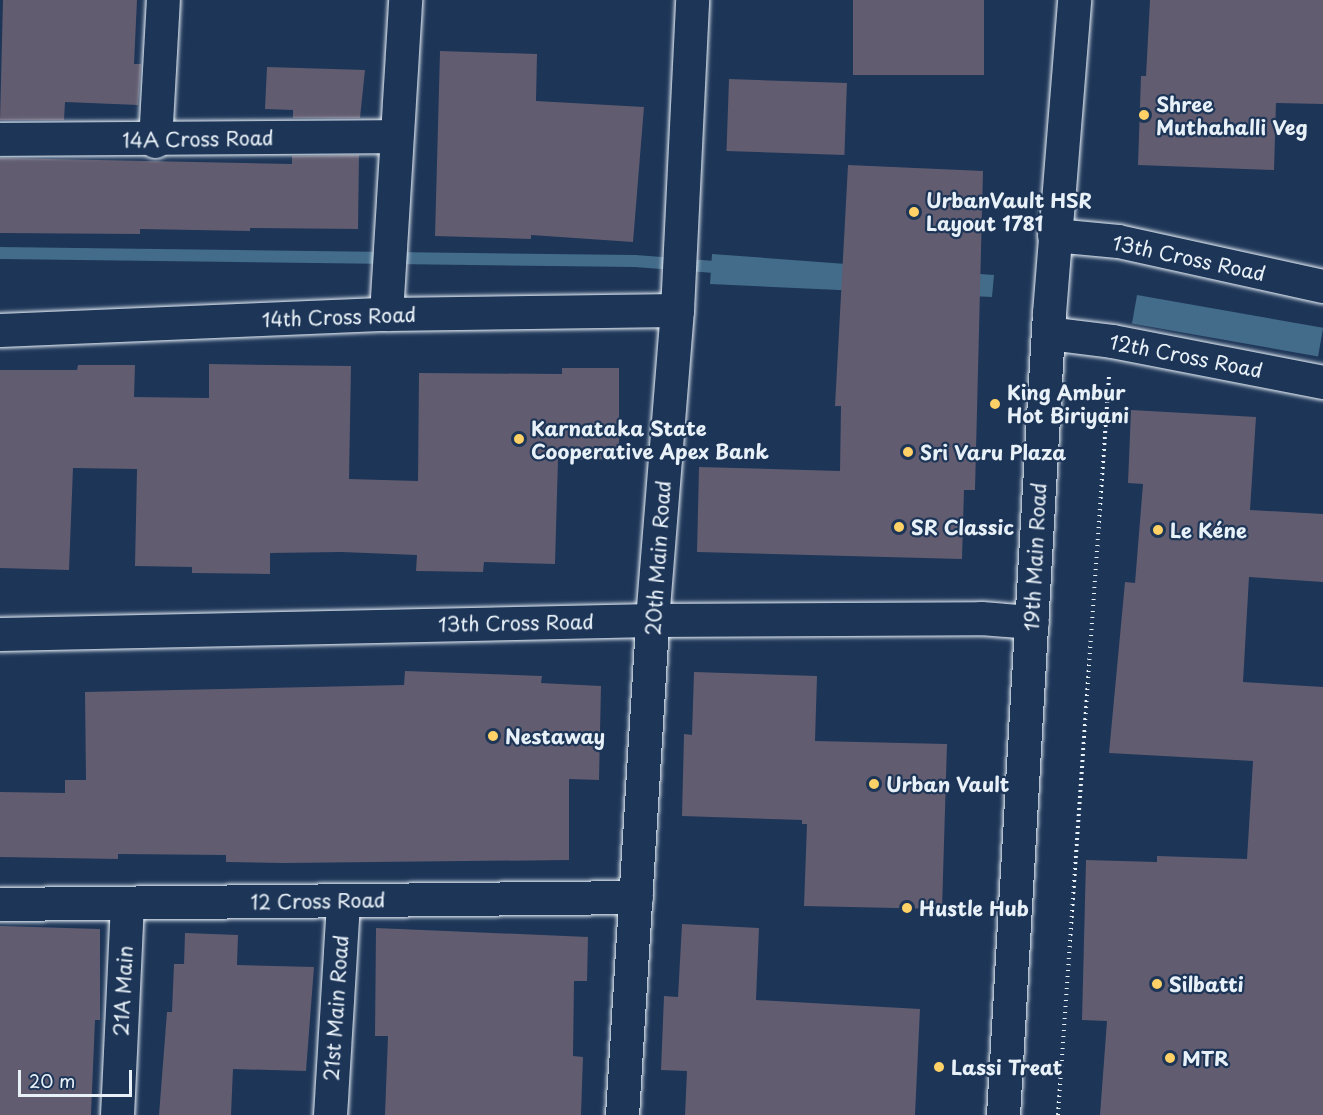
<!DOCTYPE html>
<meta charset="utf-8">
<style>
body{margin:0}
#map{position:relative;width:1323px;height:1115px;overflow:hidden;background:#1d3557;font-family:"Playpen Sans",sans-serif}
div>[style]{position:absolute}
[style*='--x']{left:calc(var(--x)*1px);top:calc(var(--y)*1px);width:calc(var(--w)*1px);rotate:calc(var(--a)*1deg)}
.water>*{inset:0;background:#436b8a;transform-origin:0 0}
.stream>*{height:12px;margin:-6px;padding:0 6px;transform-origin:6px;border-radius:6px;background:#436b8a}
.building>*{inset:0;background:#615c70;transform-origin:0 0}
.path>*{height:4px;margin-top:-2px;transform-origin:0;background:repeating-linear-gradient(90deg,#e8f1f8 0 1.5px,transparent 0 6px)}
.roads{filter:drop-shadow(0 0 2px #e8f1f8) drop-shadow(0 0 2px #e8f1f8)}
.street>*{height:33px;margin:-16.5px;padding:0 16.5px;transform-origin:16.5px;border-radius:16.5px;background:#1d3557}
.secondary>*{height:33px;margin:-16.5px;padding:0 16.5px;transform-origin:16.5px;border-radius:16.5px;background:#1d3557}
.dots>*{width:16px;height:16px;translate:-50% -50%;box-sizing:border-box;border:3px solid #1d3557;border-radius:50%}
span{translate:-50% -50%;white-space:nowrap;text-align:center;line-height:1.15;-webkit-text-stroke:4.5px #1d3557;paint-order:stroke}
.poi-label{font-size:20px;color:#e8f1f8;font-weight:700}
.left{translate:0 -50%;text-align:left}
.street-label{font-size:20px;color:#e8f1f8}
.scale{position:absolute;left:18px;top:1070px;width:114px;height:27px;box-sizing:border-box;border:3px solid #e8f1f8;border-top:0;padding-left:8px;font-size:18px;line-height:21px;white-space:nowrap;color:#e8f1f8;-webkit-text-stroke:4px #1d3557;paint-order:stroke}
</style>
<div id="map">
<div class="water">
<i style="clip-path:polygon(712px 254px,994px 275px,992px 297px,710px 284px)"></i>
<i style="left:1137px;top:295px;width:189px;height:29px;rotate:10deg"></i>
</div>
<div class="stream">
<i style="--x:0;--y:253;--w:635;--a:0.72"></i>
<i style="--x:635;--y:261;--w:93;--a:4.3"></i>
</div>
<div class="building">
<i style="clip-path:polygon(3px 0,137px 0,134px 64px,141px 64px,138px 105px,65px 102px,64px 120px,0 120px)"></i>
<i style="left:853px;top:0;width:131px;height:75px"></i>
<i style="clip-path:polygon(1150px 0,1323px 0,1323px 104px,1276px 103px,1274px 170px,1138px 165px,1141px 76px,1146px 76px)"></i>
<i style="clip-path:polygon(440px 51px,537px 54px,536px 101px,644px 107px,633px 242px,531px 235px,531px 239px,435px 236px)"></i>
<i style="clip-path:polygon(267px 67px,365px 70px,360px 118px,293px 118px,293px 110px,265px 109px)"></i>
<i style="left:729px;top:79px;width:118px;height:72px;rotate:2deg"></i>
<i style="clip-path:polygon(359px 155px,358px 229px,250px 228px,250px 231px,140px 229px,140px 234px,0 233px,0 158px,292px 164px,292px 156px)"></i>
<i style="clip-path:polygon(848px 165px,983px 171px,975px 490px,964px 490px,962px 559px,697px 552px,699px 467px,840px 471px,841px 406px,835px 406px)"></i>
<i style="clip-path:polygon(209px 364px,351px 366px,349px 479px,418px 481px,419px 373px,562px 374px,562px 368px,619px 368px,619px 459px,558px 460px,555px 564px,484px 562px,483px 572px,416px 571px,417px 555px,341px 552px,270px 553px,270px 574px,192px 573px,192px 567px,135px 566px,137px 469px,73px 468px,69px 570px,0 568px,0 370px,77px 370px,78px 365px,135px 365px,134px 397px,209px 398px)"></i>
<i style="clip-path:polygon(1131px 410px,1256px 417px,1250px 510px,1323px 514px,1323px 582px,1249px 577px,1243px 682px,1323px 687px,1323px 1115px,1100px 1115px,1107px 1021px,1082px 1020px,1086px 860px,1157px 862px,1157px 856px,1247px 859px,1253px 761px,1109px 753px,1125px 582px,1135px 583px,1143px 484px,1128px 483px)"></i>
<i style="clip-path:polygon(405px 671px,542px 676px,541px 683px,601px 686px,599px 780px,569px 779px,569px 860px,284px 863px,226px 862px,226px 855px,118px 854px,118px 859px,0 857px,0 792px,65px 793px,65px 780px,86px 780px,85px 692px,404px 685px)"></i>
<i style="clip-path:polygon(694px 672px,817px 676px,815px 741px,947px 744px,942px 909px,804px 906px,807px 824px,802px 824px,802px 820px,682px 816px,684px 734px,692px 735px)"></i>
<i style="clip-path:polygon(682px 924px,759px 928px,756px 1000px,920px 1009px,915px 1115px,685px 1115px,687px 1071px,661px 1070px,664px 996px,678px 997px)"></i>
<i style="clip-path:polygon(0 926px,100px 929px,100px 1020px,95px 1020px,91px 1115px,0 1115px)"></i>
<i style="clip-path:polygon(376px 928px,588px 937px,587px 981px,574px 981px,573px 1056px,583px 1057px,581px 1115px,385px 1115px,388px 1036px,375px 1036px)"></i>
<i style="clip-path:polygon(185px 933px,238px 935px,237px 965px,314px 967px,306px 1071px,233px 1069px,231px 1115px,159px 1115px,167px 1012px,172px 1012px,174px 964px,184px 964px)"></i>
</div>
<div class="path">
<i style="--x:1058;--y:1115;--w:741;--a:-86.05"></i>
</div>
<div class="roads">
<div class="street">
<i style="--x:0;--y:139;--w:396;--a:-0.4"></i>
<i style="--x:155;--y:141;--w:141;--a:-86.8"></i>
<i style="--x:1054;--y:235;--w:64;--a:5.4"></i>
<i style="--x:1118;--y:241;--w:210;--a:12.4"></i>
<i style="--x:386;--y:314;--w:315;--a:-86.5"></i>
<i style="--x:0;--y:330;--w:386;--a:-2.4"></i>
<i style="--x:386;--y:314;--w:291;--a:-0.8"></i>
<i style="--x:1048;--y:333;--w:64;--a:7.1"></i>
<i style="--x:1112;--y:341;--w:215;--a:11"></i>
<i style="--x:0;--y:904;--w:636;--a:-0.63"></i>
<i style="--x:117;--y:1115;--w:212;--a:-87.3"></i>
<i style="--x:330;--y:1115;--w:215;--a:-86.5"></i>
<i style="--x:622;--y:1115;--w:496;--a:-86.5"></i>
<i style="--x:652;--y:620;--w:311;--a:-85.4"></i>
<i style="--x:677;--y:310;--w:310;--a:-87.2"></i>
</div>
<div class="secondary">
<i style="--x:0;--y:634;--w:652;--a:-1.23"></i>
<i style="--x:652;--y:620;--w:329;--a:-0.3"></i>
<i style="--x:981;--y:618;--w:51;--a:4.5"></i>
<i style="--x:1003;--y:1115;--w:803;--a:-86.72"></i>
<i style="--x:1049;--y:313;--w:314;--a:-85.4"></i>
</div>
</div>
<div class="dots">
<i style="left:1144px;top:115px;background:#ffd166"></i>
<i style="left:914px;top:212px;background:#ffd166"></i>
<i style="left:995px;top:404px;background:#ffd166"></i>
<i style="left:519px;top:439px;background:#ffd166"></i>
<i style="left:908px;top:452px;background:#ffd166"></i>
<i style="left:899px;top:527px;background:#ffd166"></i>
<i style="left:1158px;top:530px;background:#ffd166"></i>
<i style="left:493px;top:736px;background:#ffd166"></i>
<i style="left:874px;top:784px;background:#ffd166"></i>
<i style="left:907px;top:908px;background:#ffd166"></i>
<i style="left:1157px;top:984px;background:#ffd166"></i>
<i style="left:1170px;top:1058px;background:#ffd166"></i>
<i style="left:939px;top:1067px;background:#ffd166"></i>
</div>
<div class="poi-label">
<span class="left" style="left:1156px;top:116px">Shree<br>Muthahalli Veg</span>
<span class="left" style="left:926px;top:212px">UrbanVault HSR<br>Layout 1781</span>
<span class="left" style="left:1007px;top:404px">King Ambur<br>Hot Biriyani</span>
<span class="left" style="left:531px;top:440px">Karnataka State<br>Cooperative Apex Bank</span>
<span class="left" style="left:920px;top:452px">Sri Varu Plaza</span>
<span class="left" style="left:911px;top:527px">SR Classic</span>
<span class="left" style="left:1170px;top:530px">Le Kéne</span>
<span class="left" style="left:505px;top:736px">Nestaway</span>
<span class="left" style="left:886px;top:784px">Urban Vault</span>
<span class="left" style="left:919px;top:908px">Hustle Hub</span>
<span class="left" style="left:1169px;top:984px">Silbatti</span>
<span class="left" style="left:1182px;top:1058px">MTR</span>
<span class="left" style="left:951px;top:1067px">Lassi Treat</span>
</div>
<div class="street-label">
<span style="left:198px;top:139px;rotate:-1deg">14A Cross Road</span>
<span style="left:1189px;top:258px;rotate:12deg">13th Cross Road</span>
<span style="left:339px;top:317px;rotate:-2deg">14th Cross Road</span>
<span style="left:1186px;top:356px;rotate:11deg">12th Cross Road</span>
<span style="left:1035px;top:557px;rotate:-87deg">19th Main Road</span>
<span style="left:658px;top:558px;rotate:-86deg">20th Main Road</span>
<span style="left:516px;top:623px;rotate:-1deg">13th Cross Road</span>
<span style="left:318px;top:901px;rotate:-1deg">12 Cross Road</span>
<span style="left:123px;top:991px;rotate:-87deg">21A Main</span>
<span style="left:336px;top:1008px;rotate:-86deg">21st Main Road</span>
</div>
<div class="scale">20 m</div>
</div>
